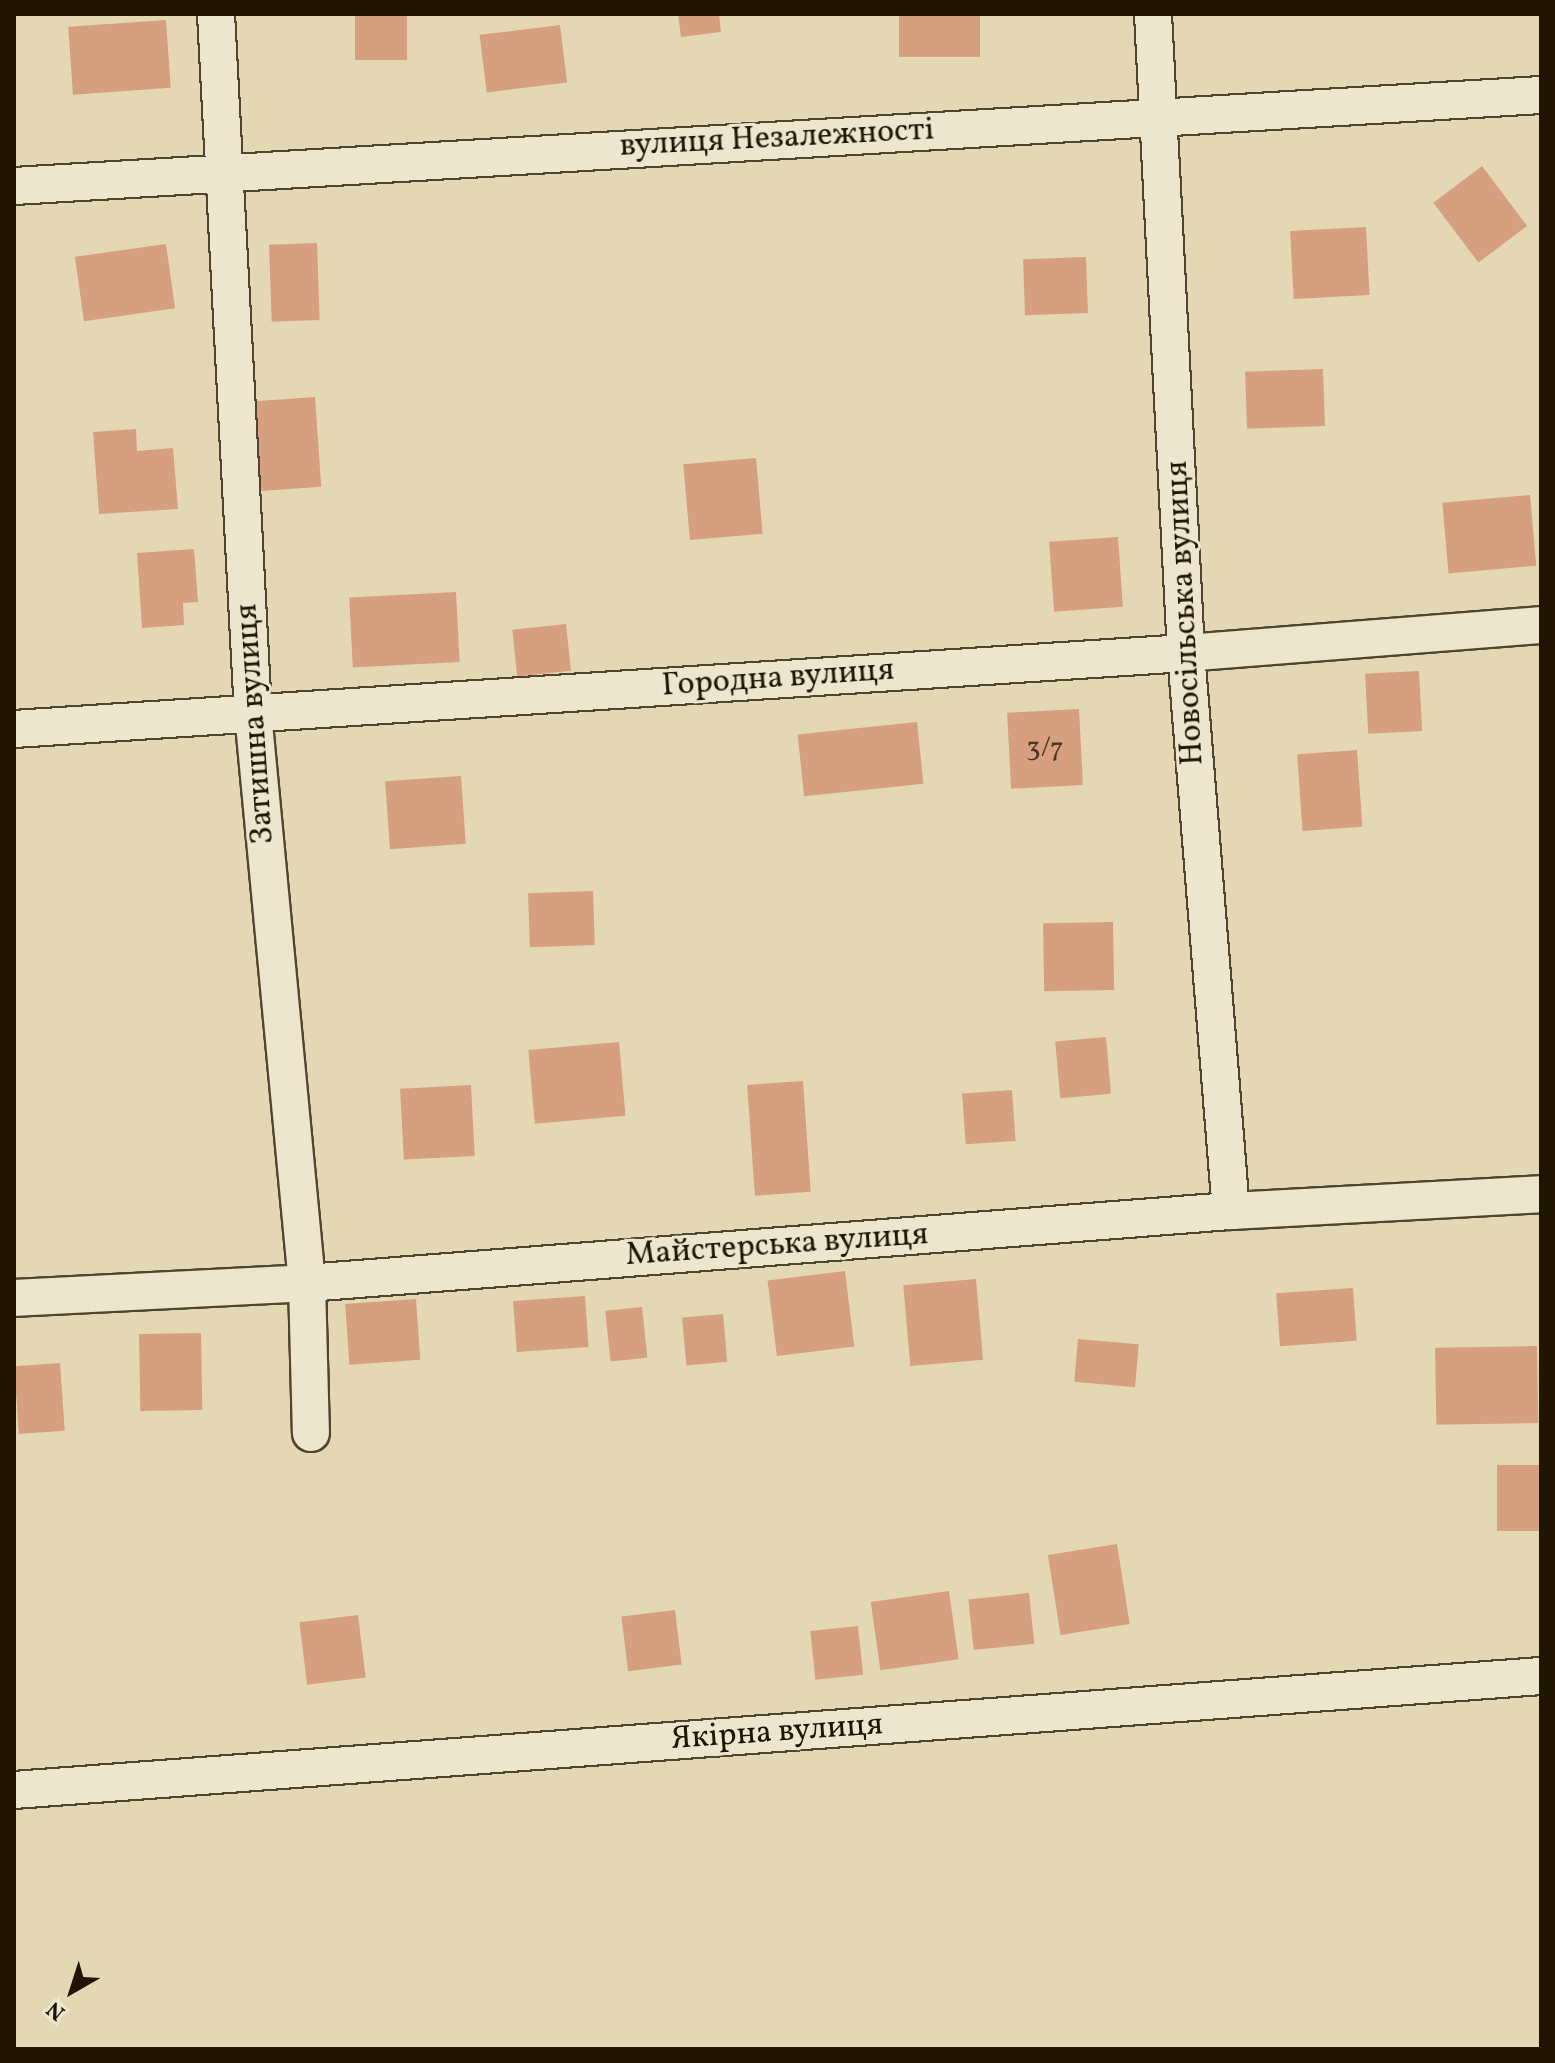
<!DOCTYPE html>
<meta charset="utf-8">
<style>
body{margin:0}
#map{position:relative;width:1555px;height:2063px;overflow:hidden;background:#e4d8b4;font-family:Vollkorn,serif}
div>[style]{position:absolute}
.building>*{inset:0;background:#d69f80;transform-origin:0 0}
.roads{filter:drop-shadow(2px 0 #51452f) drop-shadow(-2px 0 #51452f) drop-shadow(0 2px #51452f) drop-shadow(0 -2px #51452f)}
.minor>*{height:36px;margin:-18px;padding:0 18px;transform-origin:18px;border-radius:18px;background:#ede6ce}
span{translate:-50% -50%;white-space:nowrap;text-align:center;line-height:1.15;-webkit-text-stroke:6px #ede6ce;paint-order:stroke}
.number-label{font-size:28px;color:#4e3722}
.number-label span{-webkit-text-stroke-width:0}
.street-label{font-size:32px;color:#201403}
.frame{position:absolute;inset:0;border:16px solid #201403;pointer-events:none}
.north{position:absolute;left:32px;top:1951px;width:80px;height:80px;-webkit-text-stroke:6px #ede6ce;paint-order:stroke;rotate:219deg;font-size:22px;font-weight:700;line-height:32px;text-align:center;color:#201403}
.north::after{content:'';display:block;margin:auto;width:28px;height:36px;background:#201403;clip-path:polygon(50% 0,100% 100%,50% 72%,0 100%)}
</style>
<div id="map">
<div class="building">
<i style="left:355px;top:14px;width:52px;height:46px"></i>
<i style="clip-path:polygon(678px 14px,719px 14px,721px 32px,681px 37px)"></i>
<i style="left:899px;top:14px;width:81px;height:43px"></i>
<i style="left:166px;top:20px;width:68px;height:98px;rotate:86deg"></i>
<i style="left:560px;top:25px;width:58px;height:81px;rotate:83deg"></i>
<i style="left:1482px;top:166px;width:75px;height:61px;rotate:53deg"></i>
<i style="left:1366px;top:227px;width:68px;height:76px;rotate:87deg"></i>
<i style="left:317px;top:243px;width:77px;height:48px;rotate:88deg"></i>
<i style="left:166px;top:244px;width:65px;height:92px;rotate:82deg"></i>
<i style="left:1086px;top:257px;width:56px;height:63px;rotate:88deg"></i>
<i style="left:1323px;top:369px;width:57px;height:78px;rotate:88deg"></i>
<i style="left:315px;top:397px;width:90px;height:60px;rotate:86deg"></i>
<i style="clip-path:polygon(136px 429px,137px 451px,173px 448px,178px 509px,99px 514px,93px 432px)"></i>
<i style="left:756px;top:458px;width:76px;height:73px;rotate:85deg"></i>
<i style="left:1530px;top:495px;width:71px;height:88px;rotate:85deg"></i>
<i style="left:1118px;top:537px;width:70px;height:69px;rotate:86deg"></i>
<i style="clip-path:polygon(194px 549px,198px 602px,183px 603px,184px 625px,142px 628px,137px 553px)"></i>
<i style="left:456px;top:592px;width:70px;height:107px;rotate:87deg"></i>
<i style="left:566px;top:624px;width:47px;height:54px;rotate:84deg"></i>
<i style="left:1419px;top:671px;width:60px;height:54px;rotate:87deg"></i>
<i style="left:1079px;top:709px;width:76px;height:72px;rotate:87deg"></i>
<i style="left:917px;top:722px;width:62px;height:120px;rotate:84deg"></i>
<i style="left:1357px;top:750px;width:77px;height:60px;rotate:86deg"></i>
<i style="left:461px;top:776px;width:68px;height:76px;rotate:86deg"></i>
<i style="left:593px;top:891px;width:54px;height:65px;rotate:88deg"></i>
<i style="left:1113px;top:922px;width:68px;height:70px;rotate:89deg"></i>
<i style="left:1106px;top:1037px;width:57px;height:51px;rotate:85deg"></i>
<i style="left:619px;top:1042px;width:74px;height:91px;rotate:85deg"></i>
<i style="left:803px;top:1081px;width:111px;height:56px;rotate:86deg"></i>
<i style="left:471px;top:1085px;width:71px;height:71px;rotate:87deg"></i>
<i style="left:1012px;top:1090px;width:51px;height:50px;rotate:86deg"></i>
<i style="left:845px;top:1271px;width:76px;height:78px;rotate:83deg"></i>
<i style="left:976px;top:1279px;width:81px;height:73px;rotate:85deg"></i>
<i style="left:1353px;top:1288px;width:53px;height:77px;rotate:86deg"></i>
<i style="left:585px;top:1296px;width:51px;height:72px;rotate:86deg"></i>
<i style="left:416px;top:1299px;width:61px;height:71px;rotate:86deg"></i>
<i style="left:642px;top:1307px;width:51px;height:37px;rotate:84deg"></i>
<i style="left:723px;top:1314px;width:48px;height:41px;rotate:85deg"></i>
<i style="left:201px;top:1333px;width:77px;height:62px;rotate:89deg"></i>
<i style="left:1078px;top:1339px;width:61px;height:43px;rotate:5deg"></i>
<i style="left:1537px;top:1346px;width:77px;height:102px;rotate:89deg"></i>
<i style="left:60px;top:1363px;width:68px;height:46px;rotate:86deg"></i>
<i style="left:1541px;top:1465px;width:66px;height:44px;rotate:90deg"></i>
<i style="left:1117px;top:1544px;width:81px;height:70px;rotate:81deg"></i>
<i style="left:949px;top:1591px;width:69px;height:79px;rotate:82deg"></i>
<i style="left:1029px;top:1593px;width:51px;height:61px;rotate:84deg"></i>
<i style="left:675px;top:1610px;width:55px;height:54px;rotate:83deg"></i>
<i style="left:358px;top:1615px;width:63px;height:59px;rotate:83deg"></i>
<i style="left:858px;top:1626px;width:49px;height:48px;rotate:84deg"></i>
</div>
<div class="roads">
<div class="minor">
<i style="left:216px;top:14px;width:700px;rotate:86.97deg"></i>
<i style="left:253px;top:713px;width:573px;rotate:84.59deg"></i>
<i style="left:307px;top:1283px;width:150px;rotate:88.5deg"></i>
<i style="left:1153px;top:14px;width:640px;rotate:87.04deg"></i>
<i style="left:1186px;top:653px;width:560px;rotate:85.39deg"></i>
<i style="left:14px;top:186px;width:1530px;rotate:-3.41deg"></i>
<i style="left:14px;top:729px;width:1174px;rotate:-3.71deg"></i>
<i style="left:1186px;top:653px;width:356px;rotate:-4.5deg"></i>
<i style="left:14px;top:1298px;width:293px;rotate:-2.9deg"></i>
<i style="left:307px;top:1283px;width:927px;rotate:-4.46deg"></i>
<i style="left:1231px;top:1211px;width:310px;rotate:-3.1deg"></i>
<i style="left:14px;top:1790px;width:1531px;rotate:-4.27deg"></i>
</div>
</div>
<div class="number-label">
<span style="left:1045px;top:749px">3/7</span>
</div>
<div class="street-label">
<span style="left:777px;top:139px;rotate:-3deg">вулиця Незалежності</span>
<span style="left:1186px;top:613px;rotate:-93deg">Новосільська вулиця</span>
<span style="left:778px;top:679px;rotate:-4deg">Городна вулиця</span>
<span style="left:256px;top:724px;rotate:-94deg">Затишна вулиця</span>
<span style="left:777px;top:1246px;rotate:-4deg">Майстерська вулиця</span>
<span style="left:777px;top:1733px;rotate:-4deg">Якірна вулиця</span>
</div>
<div class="frame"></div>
<div class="north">N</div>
</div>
